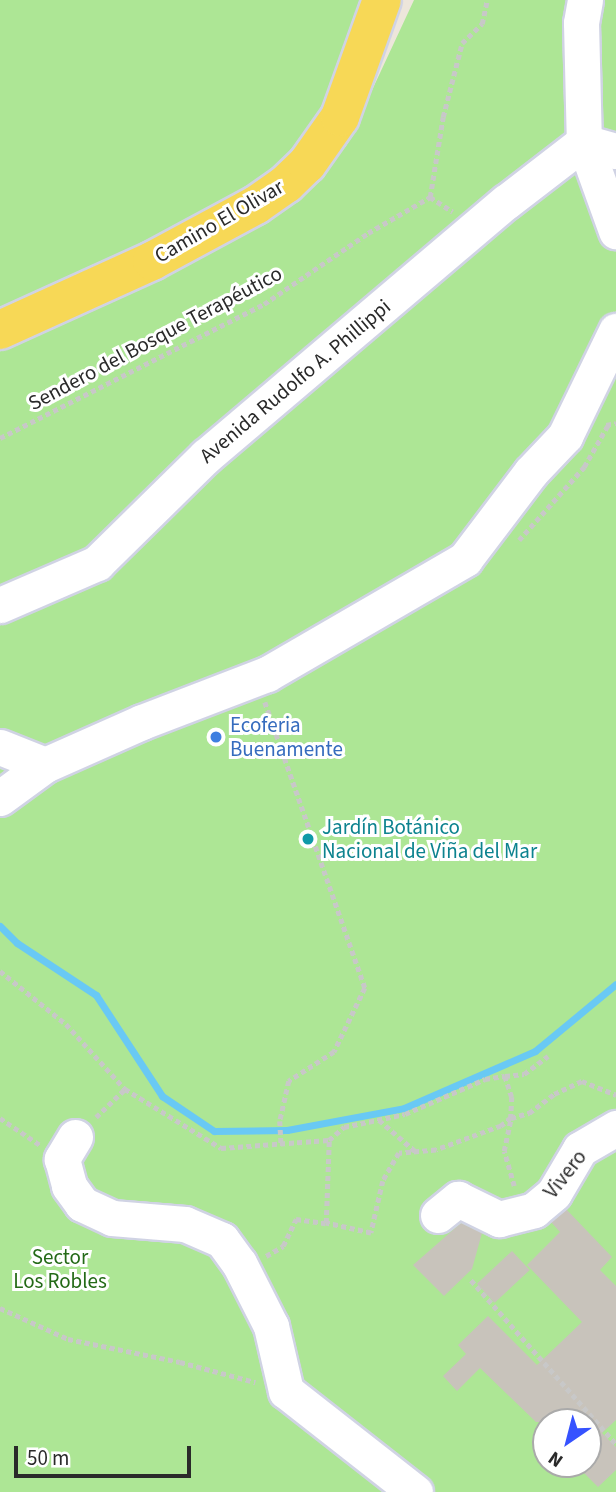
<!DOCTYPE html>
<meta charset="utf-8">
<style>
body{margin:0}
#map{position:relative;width:616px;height:1492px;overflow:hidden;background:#ede6db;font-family:"Source Sans 3",sans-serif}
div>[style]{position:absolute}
.green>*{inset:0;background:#ade695}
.stream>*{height:7px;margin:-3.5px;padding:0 3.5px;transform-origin:3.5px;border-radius:3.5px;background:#69c9f4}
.building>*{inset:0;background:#c8c3bb;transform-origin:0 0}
.path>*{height:4.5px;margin-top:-2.25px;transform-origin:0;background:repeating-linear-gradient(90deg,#c8c8c8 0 5px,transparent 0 8.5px)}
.roads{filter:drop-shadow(2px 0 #d0d3e4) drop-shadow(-2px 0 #d0d3e4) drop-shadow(0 2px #d0d3e4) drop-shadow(0 -2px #d0d3e4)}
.minor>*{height:35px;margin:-17.5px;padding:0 17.5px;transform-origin:17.5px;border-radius:17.5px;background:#fff}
.major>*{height:38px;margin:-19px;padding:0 19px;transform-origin:19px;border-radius:19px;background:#f7d856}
.dots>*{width:19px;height:19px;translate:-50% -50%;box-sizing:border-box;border:4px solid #fff;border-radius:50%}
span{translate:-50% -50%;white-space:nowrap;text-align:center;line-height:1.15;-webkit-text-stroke:6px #fff;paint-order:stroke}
.street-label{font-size:21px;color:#2a2a2a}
.shop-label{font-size:21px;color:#366cbe}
.left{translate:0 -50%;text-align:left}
.culture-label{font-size:21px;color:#0d838f}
.park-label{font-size:21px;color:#246a17}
.north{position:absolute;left:532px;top:1408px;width:70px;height:70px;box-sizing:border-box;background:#fff;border:2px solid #aaa;border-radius:50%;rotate:215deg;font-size:19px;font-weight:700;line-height:28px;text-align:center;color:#2a2a2a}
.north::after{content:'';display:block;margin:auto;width:24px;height:32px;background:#3652ff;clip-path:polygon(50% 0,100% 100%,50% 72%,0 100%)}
.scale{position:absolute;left:14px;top:1446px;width:177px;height:32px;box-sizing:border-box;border:4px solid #2a2a2a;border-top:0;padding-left:9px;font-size:21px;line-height:24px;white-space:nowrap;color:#2a2a2a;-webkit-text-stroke:5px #fff;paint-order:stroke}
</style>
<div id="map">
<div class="green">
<i style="clip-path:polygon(0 0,376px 0,329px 121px,287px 174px,0 324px)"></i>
<i style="clip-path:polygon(evenodd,414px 0,616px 0,616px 1492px,0 1492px,0 347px,264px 225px,306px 192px,346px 146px,414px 0,546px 1422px,588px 1422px,588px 1464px,546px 1464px,546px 1422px)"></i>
</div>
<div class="stream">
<i style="left:0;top:926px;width:24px;rotate:45deg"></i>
<i style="left:17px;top:943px;width:95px;rotate:33.4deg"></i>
<i style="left:96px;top:995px;width:121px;rotate:56.8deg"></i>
<i style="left:162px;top:1096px;width:63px;rotate:33.9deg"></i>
<i style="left:214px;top:1131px;width:73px;rotate:-0.8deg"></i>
<i style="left:287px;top:1130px;width:119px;rotate:-10.6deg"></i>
<i style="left:404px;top:1108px;width:143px;rotate:-23.5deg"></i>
<i style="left:535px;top:1051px;width:105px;rotate:-39.6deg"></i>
</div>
<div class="building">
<i style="clip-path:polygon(566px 1209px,612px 1257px,600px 1270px,616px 1286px,616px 1420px,602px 1433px,616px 1447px,616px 1470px,598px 1487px,575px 1464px,588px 1464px,588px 1422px,536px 1422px,480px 1368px,457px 1391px,443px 1376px,466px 1354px,458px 1345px,488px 1316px,537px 1365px,582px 1322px,527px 1265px,560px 1232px,551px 1222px)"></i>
<i style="clip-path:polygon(461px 1223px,482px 1233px,472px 1269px,444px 1296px,413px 1265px)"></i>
<i style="left:512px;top:1251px;width:26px;height:48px;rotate:47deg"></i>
</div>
<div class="path">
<i style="left:430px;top:197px;width:27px;rotate:33deg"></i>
<i style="left:606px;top:425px;width:10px;rotate:-11deg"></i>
<i style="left:0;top:438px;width:296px;rotate:-26.9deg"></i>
<i style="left:264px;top:304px;width:126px;rotate:-34.3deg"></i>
<i style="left:368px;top:233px;width:72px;rotate:-30.1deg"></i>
<i style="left:430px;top:197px;width:81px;rotate:-80.8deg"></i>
<i style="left:443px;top:117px;width:76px;rotate:-75.6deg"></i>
<i style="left:462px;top:43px;width:28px;rotate:-44deg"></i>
<i style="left:482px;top:24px;width:25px;rotate:-78deg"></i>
<i style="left:519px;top:540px;width:98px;rotate:-48.3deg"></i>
<i style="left:584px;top:467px;width:48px;rotate:-60.3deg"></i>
<i style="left:265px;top:702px;width:303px;rotate:70.7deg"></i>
<i style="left:365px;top:988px;width:71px;rotate:115.8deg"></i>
<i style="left:334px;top:1052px;width:54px;rotate:147.2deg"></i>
<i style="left:289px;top:1081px;width:41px;rotate:102.7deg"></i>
<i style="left:280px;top:1121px;width:22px;rotate:87deg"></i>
<i style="left:0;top:971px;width:85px;rotate:38.8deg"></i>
<i style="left:66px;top:1024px;width:88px;rotate:47.8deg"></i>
<i style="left:125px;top:1089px;width:113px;rotate:31.6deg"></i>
<i style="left:221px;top:1148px;width:108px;rotate:-4.2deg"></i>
<i style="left:329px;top:1140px;width:20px;rotate:-41deg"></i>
<i style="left:344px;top:1127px;width:62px;rotate:-12deg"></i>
<i style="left:405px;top:1114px;width:87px;rotate:-23.6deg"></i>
<i style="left:485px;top:1079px;width:20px;rotate:-9deg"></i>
<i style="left:505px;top:1076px;width:22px;rotate:72deg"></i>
<i style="left:512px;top:1097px;width:21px;rotate:93deg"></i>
<i style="left:511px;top:1118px;width:13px;rotate:141deg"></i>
<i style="left:501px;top:1126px;width:69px;rotate:159.7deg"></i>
<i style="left:436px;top:1150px;width:37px;rotate:175deg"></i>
<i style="left:399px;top:1153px;width:32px;rotate:120deg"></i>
<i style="left:383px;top:1181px;width:53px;rotate:103deg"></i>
<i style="left:371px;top:1233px;width:46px;rotate:-167.5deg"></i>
<i style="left:326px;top:1223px;width:83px;rotate:-87.9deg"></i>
<i style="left:505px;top:1076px;width:19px;rotate:-6deg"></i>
<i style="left:524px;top:1074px;width:30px;rotate:-37deg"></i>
<i style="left:96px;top:1117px;width:40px;rotate:-44deg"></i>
<i style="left:0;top:1118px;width:48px;rotate:34deg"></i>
<i style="left:379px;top:1120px;width:48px;rotate:40.7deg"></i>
<i style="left:514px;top:1186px;width:36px;rotate:-106deg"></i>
<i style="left:504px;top:1151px;width:34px;rotate:-78deg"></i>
<i style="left:511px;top:1118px;width:19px;rotate:-16deg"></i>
<i style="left:529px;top:1113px;width:31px;rotate:-37deg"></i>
<i style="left:554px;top:1094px;width:31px;rotate:-25deg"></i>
<i style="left:582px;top:1081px;width:37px;rotate:22deg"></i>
<i style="left:266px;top:1256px;width:20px;rotate:-30deg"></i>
<i style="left:283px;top:1246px;width:30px;rotate:-64deg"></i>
<i style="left:296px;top:1219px;width:30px;rotate:8deg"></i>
<i style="left:471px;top:1280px;width:219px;rotate:48.5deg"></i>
<i style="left:0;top:1308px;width:75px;rotate:24.5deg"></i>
<i style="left:68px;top:1339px;width:114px;rotate:11.6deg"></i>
<i style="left:180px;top:1362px;width:78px;rotate:14.9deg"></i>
</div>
<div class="roads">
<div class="minor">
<i style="left:585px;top:0;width:23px;rotate:100deg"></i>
<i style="left:581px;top:23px;width:119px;rotate:88.6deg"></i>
<i style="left:584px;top:142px;width:95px;rotate:70.2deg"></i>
<i style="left:0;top:605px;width:106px;rotate:-23.4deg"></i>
<i style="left:97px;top:563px;width:153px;rotate:-44.5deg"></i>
<i style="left:206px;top:456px;width:393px;rotate:-40.3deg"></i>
<i style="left:506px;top:202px;width:98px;rotate:-37.6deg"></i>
<i style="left:584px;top:142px;width:33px;rotate:16deg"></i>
<i style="left:0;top:747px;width:48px;rotate:21.8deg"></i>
<i style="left:45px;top:765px;width:106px;rotate:-23.9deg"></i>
<i style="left:142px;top:722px;width:134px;rotate:-21deg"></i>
<i style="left:267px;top:674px;width:229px;rotate:-30.1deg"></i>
<i style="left:465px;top:559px;width:109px;rotate:-52.8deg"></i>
<i style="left:531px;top:472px;width:50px;rotate:-46.6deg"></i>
<i style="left:565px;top:436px;width:117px;rotate:-64.1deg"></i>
<i style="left:0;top:798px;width:56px;rotate:-36.3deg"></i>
<i style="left:75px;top:1137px;width:26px;rotate:121deg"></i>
<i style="left:62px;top:1159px;width:28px;rotate:75deg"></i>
<i style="left:69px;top:1186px;width:22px;rotate:54deg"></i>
<i style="left:82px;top:1204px;width:33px;rotate:25deg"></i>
<i style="left:112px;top:1218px;width:73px;rotate:4.7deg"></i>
<i style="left:185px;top:1224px;width:40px;rotate:23.4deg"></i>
<i style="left:222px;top:1240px;width:29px;rotate:54deg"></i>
<i style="left:239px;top:1263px;width:71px;rotate:63.1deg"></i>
<i style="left:271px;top:1326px;width:67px;rotate:77deg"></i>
<i style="left:286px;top:1391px;width:164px;rotate:38.1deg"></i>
<i style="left:438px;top:1215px;width:26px;rotate:-39deg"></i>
<i style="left:458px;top:1199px;width:46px;rotate:26deg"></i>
<i style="left:499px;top:1219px;width:36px;rotate:-14deg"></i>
<i style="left:534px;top:1210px;width:26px;rotate:-40deg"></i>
<i style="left:554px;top:1193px;width:51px;rotate:-59.4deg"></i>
<i style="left:580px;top:1149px;width:42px;rotate:-30.3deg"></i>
</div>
<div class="major">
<i style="left:0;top:330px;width:167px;rotate:-24.4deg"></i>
<i style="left:152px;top:261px;width:118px;rotate:-28.3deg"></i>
<i style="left:256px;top:205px;width:37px;rotate:-35deg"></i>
<i style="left:286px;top:184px;width:29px;rotate:-44deg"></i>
<i style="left:307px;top:164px;width:57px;rotate:-54.9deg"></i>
<i style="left:340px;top:117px;width:124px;rotate:-70.3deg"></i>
</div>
</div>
<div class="dots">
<i style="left:216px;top:737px;background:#3f7fe0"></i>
<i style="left:308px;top:839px;background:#0f9aa8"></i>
</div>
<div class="street-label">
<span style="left:219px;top:221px;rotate:-30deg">Camino El Olivar</span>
<span style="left:155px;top:338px;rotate:-28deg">Sendero del Bosque Terapéutico</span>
<span style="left:295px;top:381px;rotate:-40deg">Avenida Rudolfo A. Phillippi</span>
<span style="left:565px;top:1174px;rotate:-52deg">Vivero</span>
</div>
<div class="shop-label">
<span class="left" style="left:230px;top:737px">Ecoferia<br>Buenamente</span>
</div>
<div class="culture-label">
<span class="left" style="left:322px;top:839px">Jardín Botánico<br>Nacional de Viña del Mar</span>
</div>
<div class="park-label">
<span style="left:60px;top:1269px">Sector<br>Los Robles</span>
</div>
<div class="north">N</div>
<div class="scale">50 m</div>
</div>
